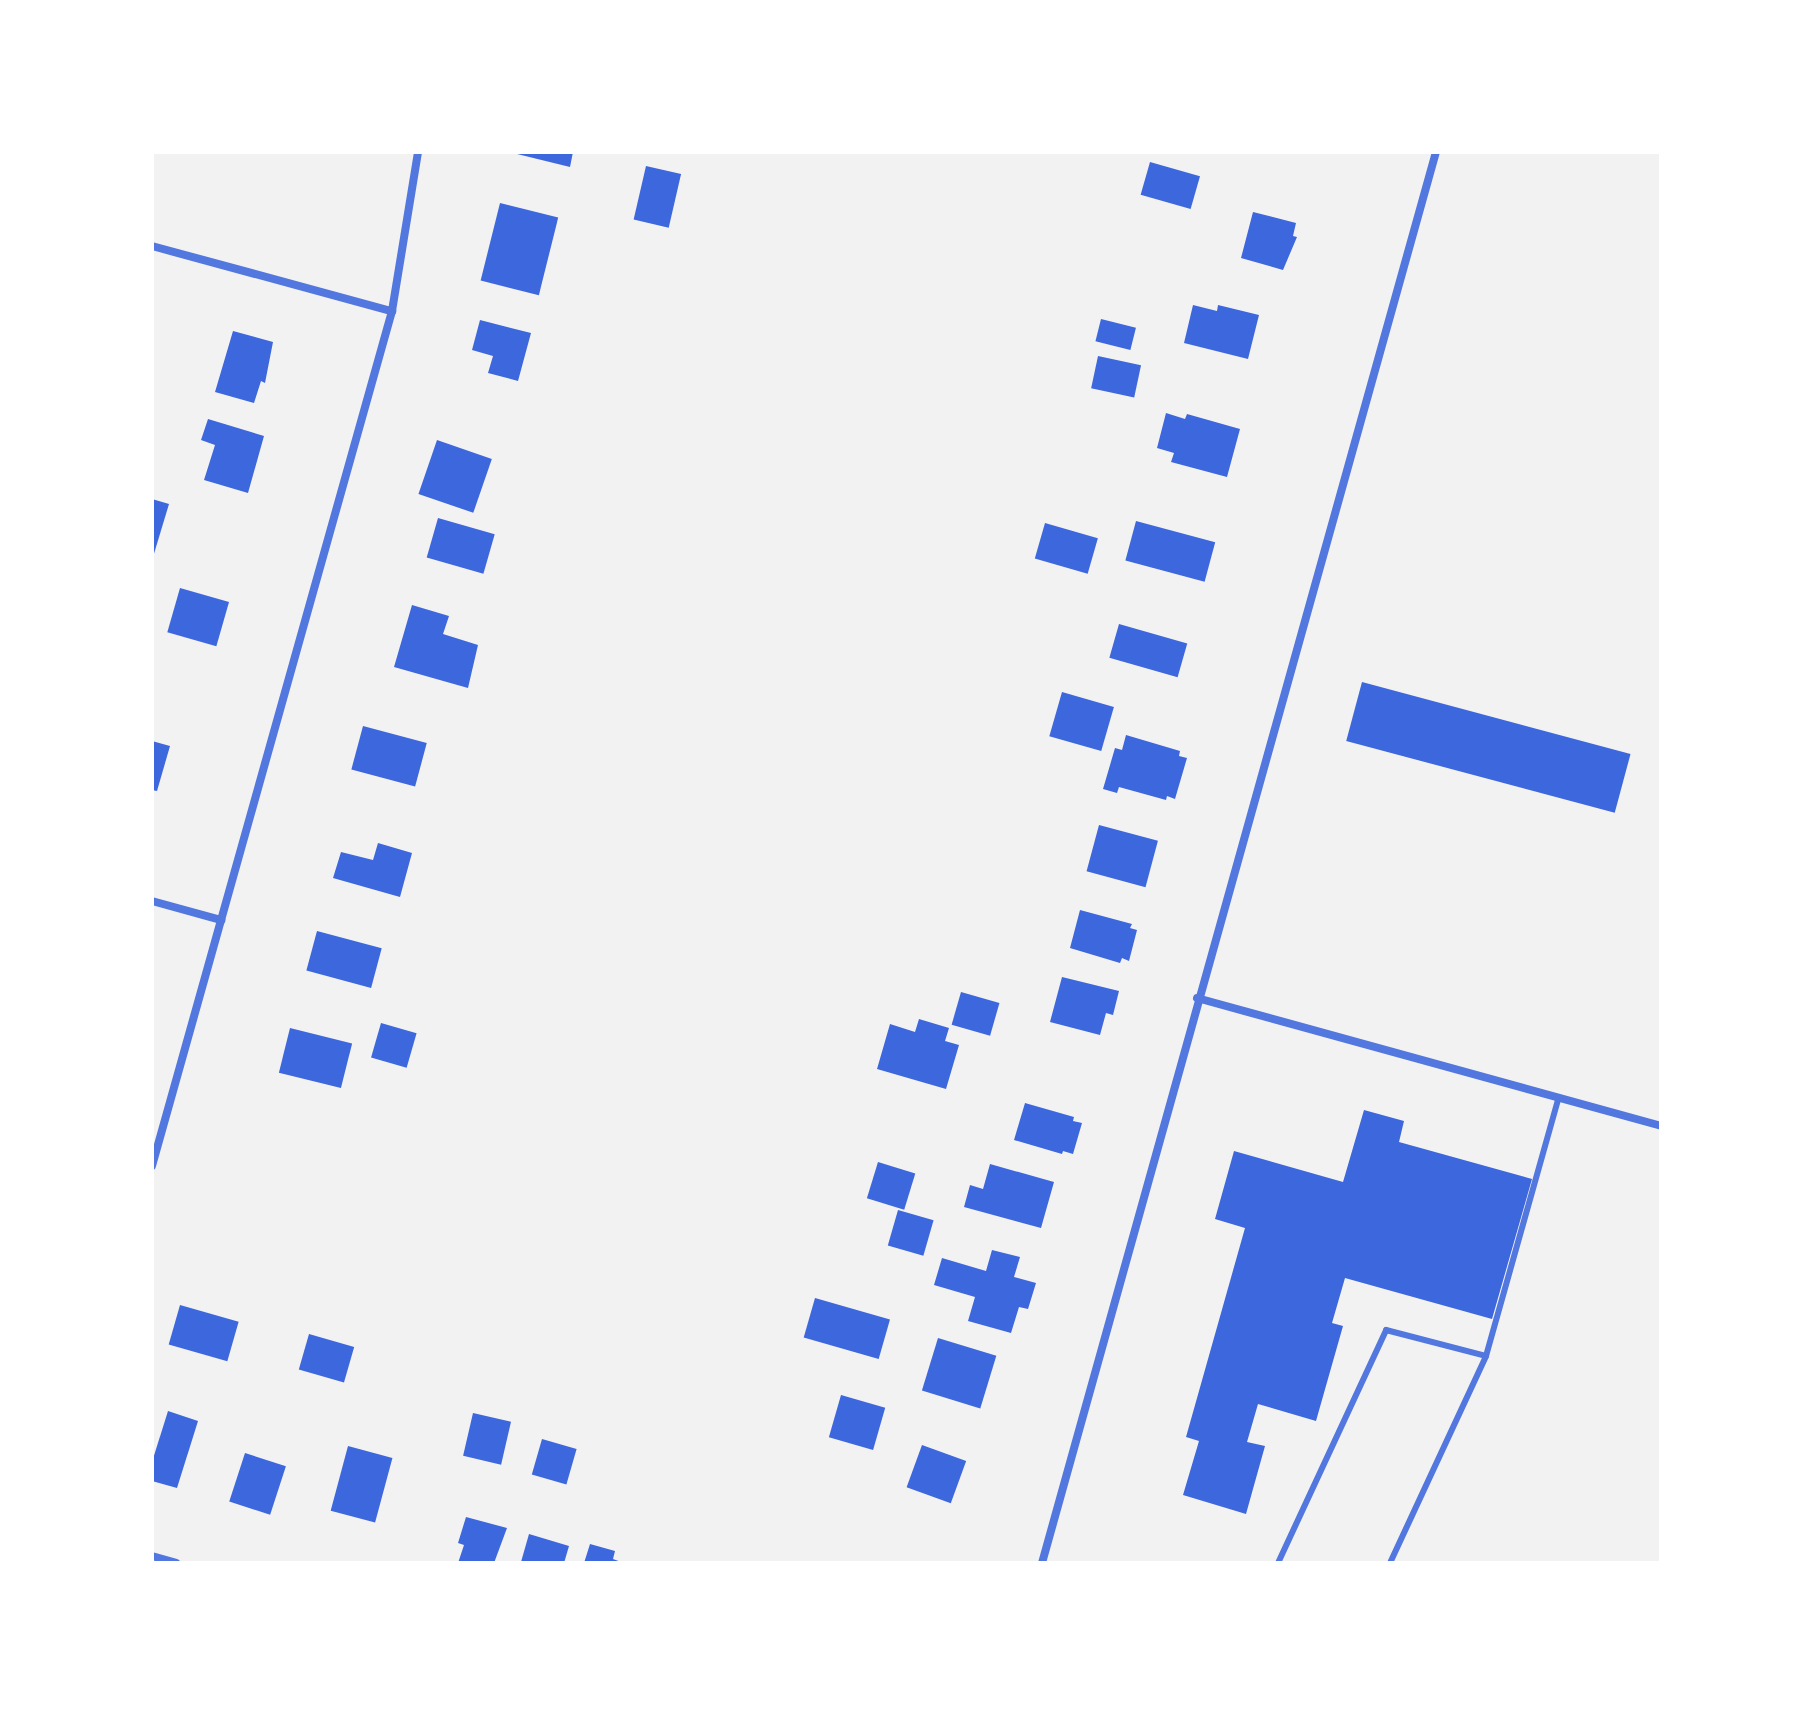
<!DOCTYPE html>
<style>
body{margin:0}
#map{position:relative;width:1813px;height:1715px;overflow:hidden;background:#f2f2f2;font-family:"DejaVu Sans",sans-serif}
div>[style]{position:absolute}
.building>*{inset:0;background:#3d67dc;transform-origin:0 0}
.service>*{height:6px;margin:-3px;padding:0 3px;transform-origin:3px;border-radius:3px;background:#5277de}
.minor>*{height:8px;margin:-4px;padding:0 4px;transform-origin:4px;border-radius:4px;background:#5277de}
span{translate:-50% -50%;white-space:nowrap;text-align:center;line-height:1.15;-webkit-text-stroke:8px #fff;paint-order:stroke}
.frame{position:absolute;inset:0;border:154px solid #fff;pointer-events:none}
</style>
<div id="map">
<div class="building">
<i style="clip-path:polygon(509px 152px,573px 152px,570px 167px)"></i>
<i style="left:1150px;top:162px;width:52px;height:34px;rotate:16deg"></i>
<i style="left:646px;top:166px;width:36px;height:55px;rotate:13deg"></i>
<i style="left:500px;top:203px;width:60px;height:80px;rotate:14deg"></i>
<i style="clip-path:polygon(1253px 212px,1296px 223px,1293px 236px,1297px 237px,1283px 270px,1241px 258px)"></i>
<i style="clip-path:polygon(1193px 305px,1217px 311px,1218px 305px,1259px 315px,1248px 359px,1184px 343px)"></i>
<i style="left:1101px;top:319px;width:36px;height:23px;rotate:14deg"></i>
<i style="clip-path:polygon(480px 320px,531px 333px,518px 381px,488px 373px,493px 356px,472px 350px)"></i>
<i style="clip-path:polygon(233px 331px,273px 342px,265px 383px,261px 381px,254px 403px,215px 392px)"></i>
<i style="left:1098px;top:356px;width:44px;height:33px;rotate:12deg"></i>
<i style="clip-path:polygon(1166px 413px,1185px 419px,1187px 414px,1240px 429px,1227px 477px,1171px 462px,1174px 453px,1157px 448px)"></i>
<i style="clip-path:polygon(208px 419px,264px 436px,248px 493px,204px 480px,215px 445px,201px 440px)"></i>
<i style="left:437px;top:440px;width:58px;height:57px;rotate:19deg"></i>
<i style="clip-path:polygon(152px 499px,169px 504px,153px 557px,152px 557px)"></i>
<i style="left:438px;top:518px;width:59px;height:41px;rotate:16deg"></i>
<i style="left:1136px;top:521px;width:82px;height:41px;rotate:15deg"></i>
<i style="left:1045px;top:523px;width:55px;height:37px;rotate:16deg"></i>
<i style="left:180px;top:588px;width:51px;height:46px;rotate:16deg"></i>
<i style="clip-path:polygon(412px 605px,449px 616px,443px 634px,478px 645px,468px 688px,394px 667px)"></i>
<i style="left:1119px;top:624px;width:71px;height:35px;rotate:16deg"></i>
<i style="left:1362px;top:682px;width:278px;height:61px;rotate:15deg"></i>
<i style="left:1062px;top:692px;width:54px;height:46px;rotate:16deg"></i>
<i style="left:363px;top:726px;width:66px;height:45px;rotate:15deg"></i>
<i style="clip-path:polygon(1126px 735px,1180px 751px,1179px 756px,1187px 758px,1175px 799px,1167px 796px,1166px 800px,1119px 787px,1117px 793px,1103px 789px,1115px 748px,1122px 750px)"></i>
<i style="clip-path:polygon(152px 741px,170px 746px,157px 791px,152px 790px)"></i>
<i style="left:1099px;top:825px;width:61px;height:48px;rotate:15deg"></i>
<i style="clip-path:polygon(378px 843px,412px 853px,400px 897px,333px 878px,341px 852px,373px 860px)"></i>
<i style="clip-path:polygon(1080px 910px,1132px 924px,1130px 928px,1137px 930px,1129px 961px,1122px 958px,1120px 963px,1070px 948px)"></i>
<i style="left:317px;top:931px;width:67px;height:41px;rotate:15deg"></i>
<i style="clip-path:polygon(1062px 977px,1119px 991px,1113px 1015px,1106px 1013px,1100px 1035px,1050px 1022px)"></i>
<i style="left:961px;top:992px;width:40px;height:34px;rotate:16deg"></i>
<i style="clip-path:polygon(919px 1019px,949px 1028px,945px 1041px,959px 1045px,946px 1089px,877px 1069px,890px 1024px,915px 1032px)"></i>
<i style="left:381px;top:1023px;width:37px;height:36px;rotate:16deg"></i>
<i style="left:290px;top:1028px;width:64px;height:46px;rotate:14deg"></i>
<i style="clip-path:polygon(1025px 1103px,1074px 1117px,1073px 1121px,1082px 1123px,1073px 1154px,1063px 1151px,1062px 1154px,1014px 1140px)"></i>
<i style="clip-path:polygon(1364px 1110px,1404px 1121px,1399px 1142px,1532px 1179px,1492px 1319px,1345px 1278px,1332px 1323px,1343px 1326px,1316px 1421px,1258px 1404px,1247px 1442px,1265px 1446px,1246px 1514px,1183px 1495px,1199px 1441px,1186px 1437px,1245px 1228px,1215px 1219px,1234px 1151px,1343px 1182px)"></i>
<i style="left:878px;top:1162px;width:39px;height:38px;rotate:17deg"></i>
<i style="clip-path:polygon(990px 1164px,1054px 1182px,1041px 1228px,964px 1207px,970px 1185px,983px 1189px)"></i>
<i style="left:898px;top:1210px;width:37px;height:37px;rotate:16deg"></i>
<i style="clip-path:polygon(992px 1250px,1020px 1257px,1014px 1277px,1036px 1283px,1028px 1309px,1019px 1307px,1011px 1333px,968px 1321px,975px 1297px,934px 1285px,942px 1258px,986px 1271px)"></i>
<i style="left:815px;top:1298px;width:78px;height:41px;rotate:16deg"></i>
<i style="left:180px;top:1305px;width:61px;height:41px;rotate:16deg"></i>
<i style="left:309px;top:1334px;width:47px;height:37px;rotate:16deg"></i>
<i style="left:938px;top:1338px;width:61px;height:55px;rotate:17deg"></i>
<i style="left:841px;top:1395px;width:46px;height:44px;rotate:16deg"></i>
<i style="clip-path:polygon(168px 1411px,198px 1421px,177px 1488px,152px 1481px,152px 1462px)"></i>
<i style="left:473px;top:1413px;width:39px;height:44px;rotate:13deg"></i>
<i style="left:542px;top:1439px;width:36px;height:37px;rotate:16deg"></i>
<i style="left:922px;top:1445px;width:47px;height:45px;rotate:20deg"></i>
<i style="left:348px;top:1446px;width:46px;height:67px;rotate:15deg"></i>
<i style="left:245px;top:1453px;width:43px;height:51px;rotate:18deg"></i>
<i style="clip-path:polygon(466px 1517px,507px 1528px,494px 1563px,458px 1563px,464px 1545px,458px 1543px)"></i>
<i style="clip-path:polygon(529px 1534px,569px 1546px,564px 1563px,521px 1562px)"></i>
<i style="clip-path:polygon(590px 1544px,615px 1551px,613px 1559px,624px 1563px,584px 1563px)"></i>
</div>
<div class="service">
<i style="left:1278px;top:1563px;width:257px;rotate:-65.1deg"></i>
<i style="left:1386px;top:1330px;width:103px;rotate:14.6deg"></i>
<i style="left:1486px;top:1356px;width:269px;rotate:-74.3deg"></i>
<i style="left:1390px;top:1563px;width:228px;rotate:-65.1deg"></i>
</div>
<div class="minor">
<i style="left:152px;top:246px;width:249px;rotate:15.2deg"></i>
<i style="left:152px;top:901px;width:72px;rotate:15.4deg"></i>
<i style="left:1197px;top:998px;width:481px;rotate:15.4deg"></i>
<i style="left:152px;top:1166px;width:888px;rotate:-74.32deg"></i>
<i style="left:392px;top:311px;width:161px;rotate:-80.7deg"></i>
<i style="left:152px;top:1556px;width:25px;rotate:16deg"></i>
<i style="left:1042px;top:1563px;width:1465px;rotate:-74.4deg"></i>
</div>
<div class="frame"></div>
</div>
